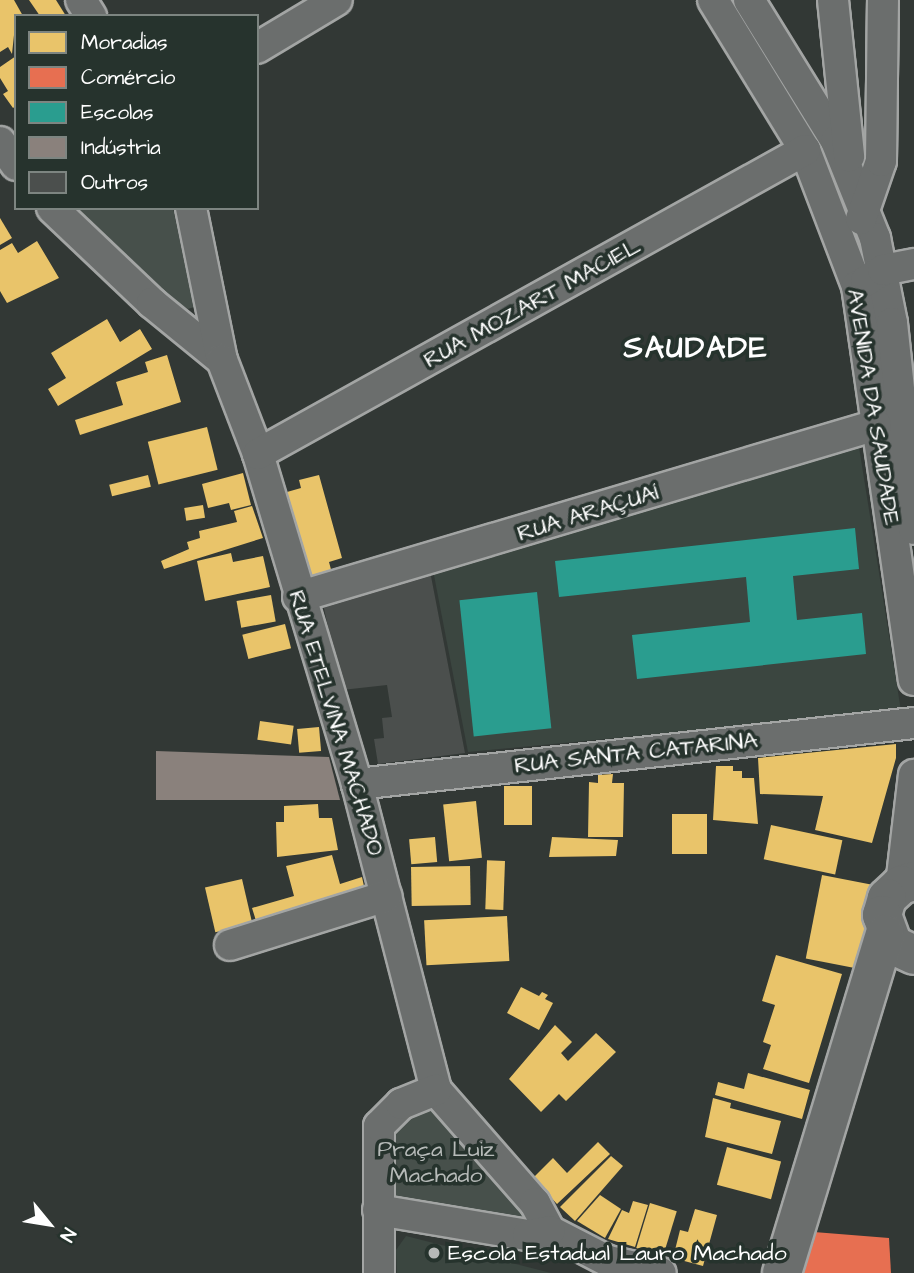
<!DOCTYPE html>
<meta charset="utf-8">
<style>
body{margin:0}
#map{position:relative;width:914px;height:1273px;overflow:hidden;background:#323835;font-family:"Architects Daughter",sans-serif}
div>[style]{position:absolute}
.built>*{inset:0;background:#3b4640}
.green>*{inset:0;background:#47504b}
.homes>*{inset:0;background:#e9c46a;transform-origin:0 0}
.shops>*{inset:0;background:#e76f51}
.schools>*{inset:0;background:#2a9d8f;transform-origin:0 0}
.industry>*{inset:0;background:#8a817c}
.building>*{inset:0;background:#4b4f4d}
.roads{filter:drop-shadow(2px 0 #a3a5a4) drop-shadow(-2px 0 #a3a5a4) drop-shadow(0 2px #a3a5a4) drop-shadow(0 -2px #a3a5a4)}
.street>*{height:30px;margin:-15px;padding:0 15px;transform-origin:15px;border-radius:15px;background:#6b6e6d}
.secondary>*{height:38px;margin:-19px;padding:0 19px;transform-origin:19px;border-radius:19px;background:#6b6e6d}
.dots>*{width:19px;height:19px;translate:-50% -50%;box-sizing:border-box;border:4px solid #26332d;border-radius:50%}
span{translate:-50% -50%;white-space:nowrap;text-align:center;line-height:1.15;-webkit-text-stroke:7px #26332d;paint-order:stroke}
.street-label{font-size:23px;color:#fff}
.park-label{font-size:23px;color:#b7bbb9}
.poi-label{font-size:23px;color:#fff}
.left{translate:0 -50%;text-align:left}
.district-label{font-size:30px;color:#fff;font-weight:700;letter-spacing:2px}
.legend{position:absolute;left:14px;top:14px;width:245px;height:196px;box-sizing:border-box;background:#26332d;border:2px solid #7d8581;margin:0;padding:9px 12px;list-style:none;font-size:21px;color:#fff}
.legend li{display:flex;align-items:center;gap:14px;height:35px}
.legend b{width:35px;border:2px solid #7d8581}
.north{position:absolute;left:14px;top:1189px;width:70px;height:70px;-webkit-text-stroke:5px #26332d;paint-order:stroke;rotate:120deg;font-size:19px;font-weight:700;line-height:28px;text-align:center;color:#fff}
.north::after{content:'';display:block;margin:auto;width:24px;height:32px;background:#fff;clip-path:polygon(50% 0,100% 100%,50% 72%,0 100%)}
</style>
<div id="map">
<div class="built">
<i style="clip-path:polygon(859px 447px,901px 711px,468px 752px,433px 570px)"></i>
<i style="clip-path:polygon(406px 1236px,485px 1256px,551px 1273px,397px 1273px,396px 1250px)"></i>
</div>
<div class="green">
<i style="clip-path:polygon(73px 208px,173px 208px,194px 307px,188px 309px,175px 301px)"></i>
<i style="clip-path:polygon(435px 1103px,538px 1222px,393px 1198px,393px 1132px,397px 1122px)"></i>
</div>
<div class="homes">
<i style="clip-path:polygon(0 0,14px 0,23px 16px,16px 16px,12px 54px,8px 47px,0 52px)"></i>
<i style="clip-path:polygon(29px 0,56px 0,66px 16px,40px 16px)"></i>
<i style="clip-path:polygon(16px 56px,16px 106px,13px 108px,3px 94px,8px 91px,0 78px,0 67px)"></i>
<i style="clip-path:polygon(0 218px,12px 238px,0 245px)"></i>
<i style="clip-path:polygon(37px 241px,59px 278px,7px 303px,0 291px,0 250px,12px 243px,18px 253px)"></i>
<i style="clip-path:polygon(107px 319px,120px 342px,140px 329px,152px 349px,58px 406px,48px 389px,66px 378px,51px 353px)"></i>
<i style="clip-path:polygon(167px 355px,181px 402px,80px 435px,75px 420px,123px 405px,116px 382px,148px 372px,145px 362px)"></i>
<i style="left:207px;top:427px;width:44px;height:61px;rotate:76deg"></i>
<i style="clip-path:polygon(243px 473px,251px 505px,231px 510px,229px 503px,208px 508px,202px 484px)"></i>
<i style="left:148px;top:475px;width:12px;height:40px;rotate:76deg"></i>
<i style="clip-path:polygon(319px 475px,342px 558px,329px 562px,333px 577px,312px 583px,287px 492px,301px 488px,299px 480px)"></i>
<i style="left:203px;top:505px;width:13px;height:19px;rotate:81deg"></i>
<i style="clip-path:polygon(252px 506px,263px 538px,164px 569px,161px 561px,189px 549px,187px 542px,200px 538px,199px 531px,237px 522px,234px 511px)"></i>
<i style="clip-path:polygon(231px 553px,233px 562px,263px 556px,270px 587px,205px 601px,197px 561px)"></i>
<i style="left:271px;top:595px;width:27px;height:35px;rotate:80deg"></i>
<i style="left:285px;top:624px;width:25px;height:44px;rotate:76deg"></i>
<i style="left:260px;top:721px;width:34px;height:19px;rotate:8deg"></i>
<i style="left:319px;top:727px;width:24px;height:22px;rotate:85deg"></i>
<i style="clip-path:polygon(896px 744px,896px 758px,872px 843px,815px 830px,823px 796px,760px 794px,758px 758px)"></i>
<i style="clip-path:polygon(716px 766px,733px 766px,733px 771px,742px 771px,742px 778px,754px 778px,758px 824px,713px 820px)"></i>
<i style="clip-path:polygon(613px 774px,612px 783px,624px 783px,623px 837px,588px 837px,589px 782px,598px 783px,598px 775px)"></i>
<i style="left:532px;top:786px;width:39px;height:28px;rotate:90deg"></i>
<i style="left:476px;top:801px;width:57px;height:33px;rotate:84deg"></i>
<i style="clip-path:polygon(318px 804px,319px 818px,332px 818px,338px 850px,277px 857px,276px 822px,284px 822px,284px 806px)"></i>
<i style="left:672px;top:814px;width:35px;height:40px"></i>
<i style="left:771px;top:825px;width:73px;height:35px;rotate:12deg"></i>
<i style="left:435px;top:837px;width:25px;height:26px;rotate:85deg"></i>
<i style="clip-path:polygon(552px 837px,618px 840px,616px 856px,549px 857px)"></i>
<i style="clip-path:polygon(332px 855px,340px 884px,362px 877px,365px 891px,257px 924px,252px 908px,294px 896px,286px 866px)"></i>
<i style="left:505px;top:861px;width:49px;height:18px;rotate:92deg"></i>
<i style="left:470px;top:866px;width:39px;height:59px;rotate:89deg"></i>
<i style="left:822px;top:875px;width:59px;height:85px;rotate:11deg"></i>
<i style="left:242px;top:879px;width:46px;height:38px;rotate:77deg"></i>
<i style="left:507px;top:916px;width:45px;height:83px;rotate:87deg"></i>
<i style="clip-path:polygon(776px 955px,842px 974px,809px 1083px,763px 1069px,771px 1045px,763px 1042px,775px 1005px,762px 1001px)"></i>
<i style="clip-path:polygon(521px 987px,539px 996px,542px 992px,548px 995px,545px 999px,553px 1003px,539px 1030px,507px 1013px)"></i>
<i style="clip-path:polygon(555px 1025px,572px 1042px,561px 1053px,568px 1061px,596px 1033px,616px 1052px,566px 1101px,559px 1094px,541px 1112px,509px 1079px)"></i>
<i style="clip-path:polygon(748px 1073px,810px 1090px,802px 1119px,715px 1095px,718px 1082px,744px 1089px)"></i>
<i style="clip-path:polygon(713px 1098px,731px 1103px,730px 1108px,781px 1121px,772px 1154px,705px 1137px)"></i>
<i style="clip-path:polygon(598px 1142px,610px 1154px,557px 1204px,533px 1178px,553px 1158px,567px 1173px)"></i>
<i style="left:727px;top:1147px;width:56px;height:39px;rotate:15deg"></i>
<i style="clip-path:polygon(611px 1156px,623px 1166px,575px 1221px,560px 1207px)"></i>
<i style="clip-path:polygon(600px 1195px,621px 1209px,605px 1238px,577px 1221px)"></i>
<i style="clip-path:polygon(633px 1201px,648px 1205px,635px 1247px,608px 1239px,622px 1210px,629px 1213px)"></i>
<i style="left:650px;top:1203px;width:28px;height:47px;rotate:17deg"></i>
<i style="clip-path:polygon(695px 1209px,717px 1215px,703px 1266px,673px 1258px,680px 1230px,688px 1232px)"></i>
</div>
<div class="shops">
<i style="clip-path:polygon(814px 1232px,889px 1238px,891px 1273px,802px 1273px)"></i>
</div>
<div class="schools">
<i style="clip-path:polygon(855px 528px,859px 569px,793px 576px,797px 620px,862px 613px,866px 654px,637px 679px,632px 635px,750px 622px,746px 577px,559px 597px,555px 561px)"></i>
<i style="left:537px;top:592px;width:137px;height:78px;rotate:84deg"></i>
</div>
<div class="industry">
<i style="clip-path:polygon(156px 751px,329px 757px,340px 800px,156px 800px)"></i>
</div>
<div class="building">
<i style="clip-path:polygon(430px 571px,465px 753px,378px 764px,374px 739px,384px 738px,382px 718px,392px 717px,387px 685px,342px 690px,323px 604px)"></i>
</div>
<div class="roads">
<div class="street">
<i style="left:81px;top:0;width:19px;rotate:58deg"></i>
<i style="left:713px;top:0;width:176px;rotate:58.5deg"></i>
<i style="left:805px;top:150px;width:146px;rotate:69.1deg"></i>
<i style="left:857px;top:286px;width:398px;rotate:81.8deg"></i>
<i style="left:749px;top:0;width:166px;rotate:58.3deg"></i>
<i style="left:836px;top:141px;width:105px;rotate:68.1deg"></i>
<i style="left:875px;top:238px;width:87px;rotate:78.7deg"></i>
<i style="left:892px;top:323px;width:207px;rotate:83.9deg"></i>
<i style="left:833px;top:0;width:157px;rotate:84.1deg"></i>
<i style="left:257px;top:48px;width:93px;rotate:-31deg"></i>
<i style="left:0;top:142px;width:28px;rotate:55deg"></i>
<i style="left:52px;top:208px;width:138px;rotate:43.5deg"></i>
<i style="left:152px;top:303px;width:90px;rotate:39.2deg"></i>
<i style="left:191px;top:208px;width:155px;rotate:78.5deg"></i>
<i style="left:222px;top:360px;width:101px;rotate:69deg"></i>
<i style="left:258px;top:454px;width:345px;rotate:73.3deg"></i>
<i style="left:357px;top:784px;width:316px;rotate:75.5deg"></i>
<i style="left:436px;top:1090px;width:150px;rotate:48.8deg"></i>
<i style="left:535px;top:1203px;width:32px;rotate:62deg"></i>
<i style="left:550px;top:1231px;width:65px;rotate:27.3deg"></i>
<i style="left:608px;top:1261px;width:54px;rotate:12.8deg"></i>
<i style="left:861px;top:219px;width:61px;rotate:-71deg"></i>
<i style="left:881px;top:161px;width:161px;rotate:-89.3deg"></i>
<i style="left:866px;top:281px;width:20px;rotate:-33deg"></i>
<i style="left:883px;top:270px;width:32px;rotate:-11deg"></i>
<i style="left:258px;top:454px;width:626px;rotate:-29.06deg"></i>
<i style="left:298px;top:597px;width:603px;rotate:-16.57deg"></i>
<i style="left:357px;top:784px;width:560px;rotate:-6.25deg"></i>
<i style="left:901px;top:885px;width:111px;rotate:-83.3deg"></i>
<i style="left:230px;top:945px;width:164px;rotate:-17.4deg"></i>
<i style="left:378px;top:1210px;width:152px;rotate:9.5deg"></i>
<i style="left:528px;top:1235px;width:22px;rotate:-10deg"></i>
<i style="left:379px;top:1273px;width:147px;rotate:-90deg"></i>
<i style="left:379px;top:1126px;width:31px;rotate:-45deg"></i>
<i style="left:401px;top:1104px;width:38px;rotate:-22deg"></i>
</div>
<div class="secondary">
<i style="left:914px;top:881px;width:14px;rotate:163deg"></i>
<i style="left:901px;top:885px;width:19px;rotate:137deg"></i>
<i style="left:887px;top:898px;width:18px;rotate:106deg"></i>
<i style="left:882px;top:915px;width:32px;rotate:70deg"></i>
<i style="left:893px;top:945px;width:23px;rotate:25deg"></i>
<i style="left:782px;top:1273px;width:354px;rotate:-73.1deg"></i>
</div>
</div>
<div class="dots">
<i style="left:434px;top:1253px;background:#b7b9b8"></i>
</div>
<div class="street-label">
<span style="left:532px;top:303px;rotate:-29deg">RUA MOZART MACIEL</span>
<span style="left:873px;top:407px;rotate:81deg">AVENIDA DA SAUDADE</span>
<span style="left:588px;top:513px;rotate:-17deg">RUA ARAÇUAÍ</span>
<span style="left:336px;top:723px;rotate:73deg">RUA ETELVINA MACHADO</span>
<span style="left:636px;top:753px;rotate:-6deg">RUA SANTA CATARINA</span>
</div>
<div class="park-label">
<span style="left:436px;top:1162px">Praça Luiz<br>Machado</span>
</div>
<div class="poi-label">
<span class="left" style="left:448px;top:1253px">Escola Estadual Lauro Machado</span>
</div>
<div class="district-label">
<span style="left:696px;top:348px">SAUDADE</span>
</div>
<ul class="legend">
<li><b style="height:19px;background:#e9c46a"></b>Moradias</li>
<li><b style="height:19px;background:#e76f51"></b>Comércio</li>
<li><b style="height:19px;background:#2a9d8f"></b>Escolas</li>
<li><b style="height:19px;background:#8a817c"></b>Indústria</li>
<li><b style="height:19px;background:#4b4f4d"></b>Outros</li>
</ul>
<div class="north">N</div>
</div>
